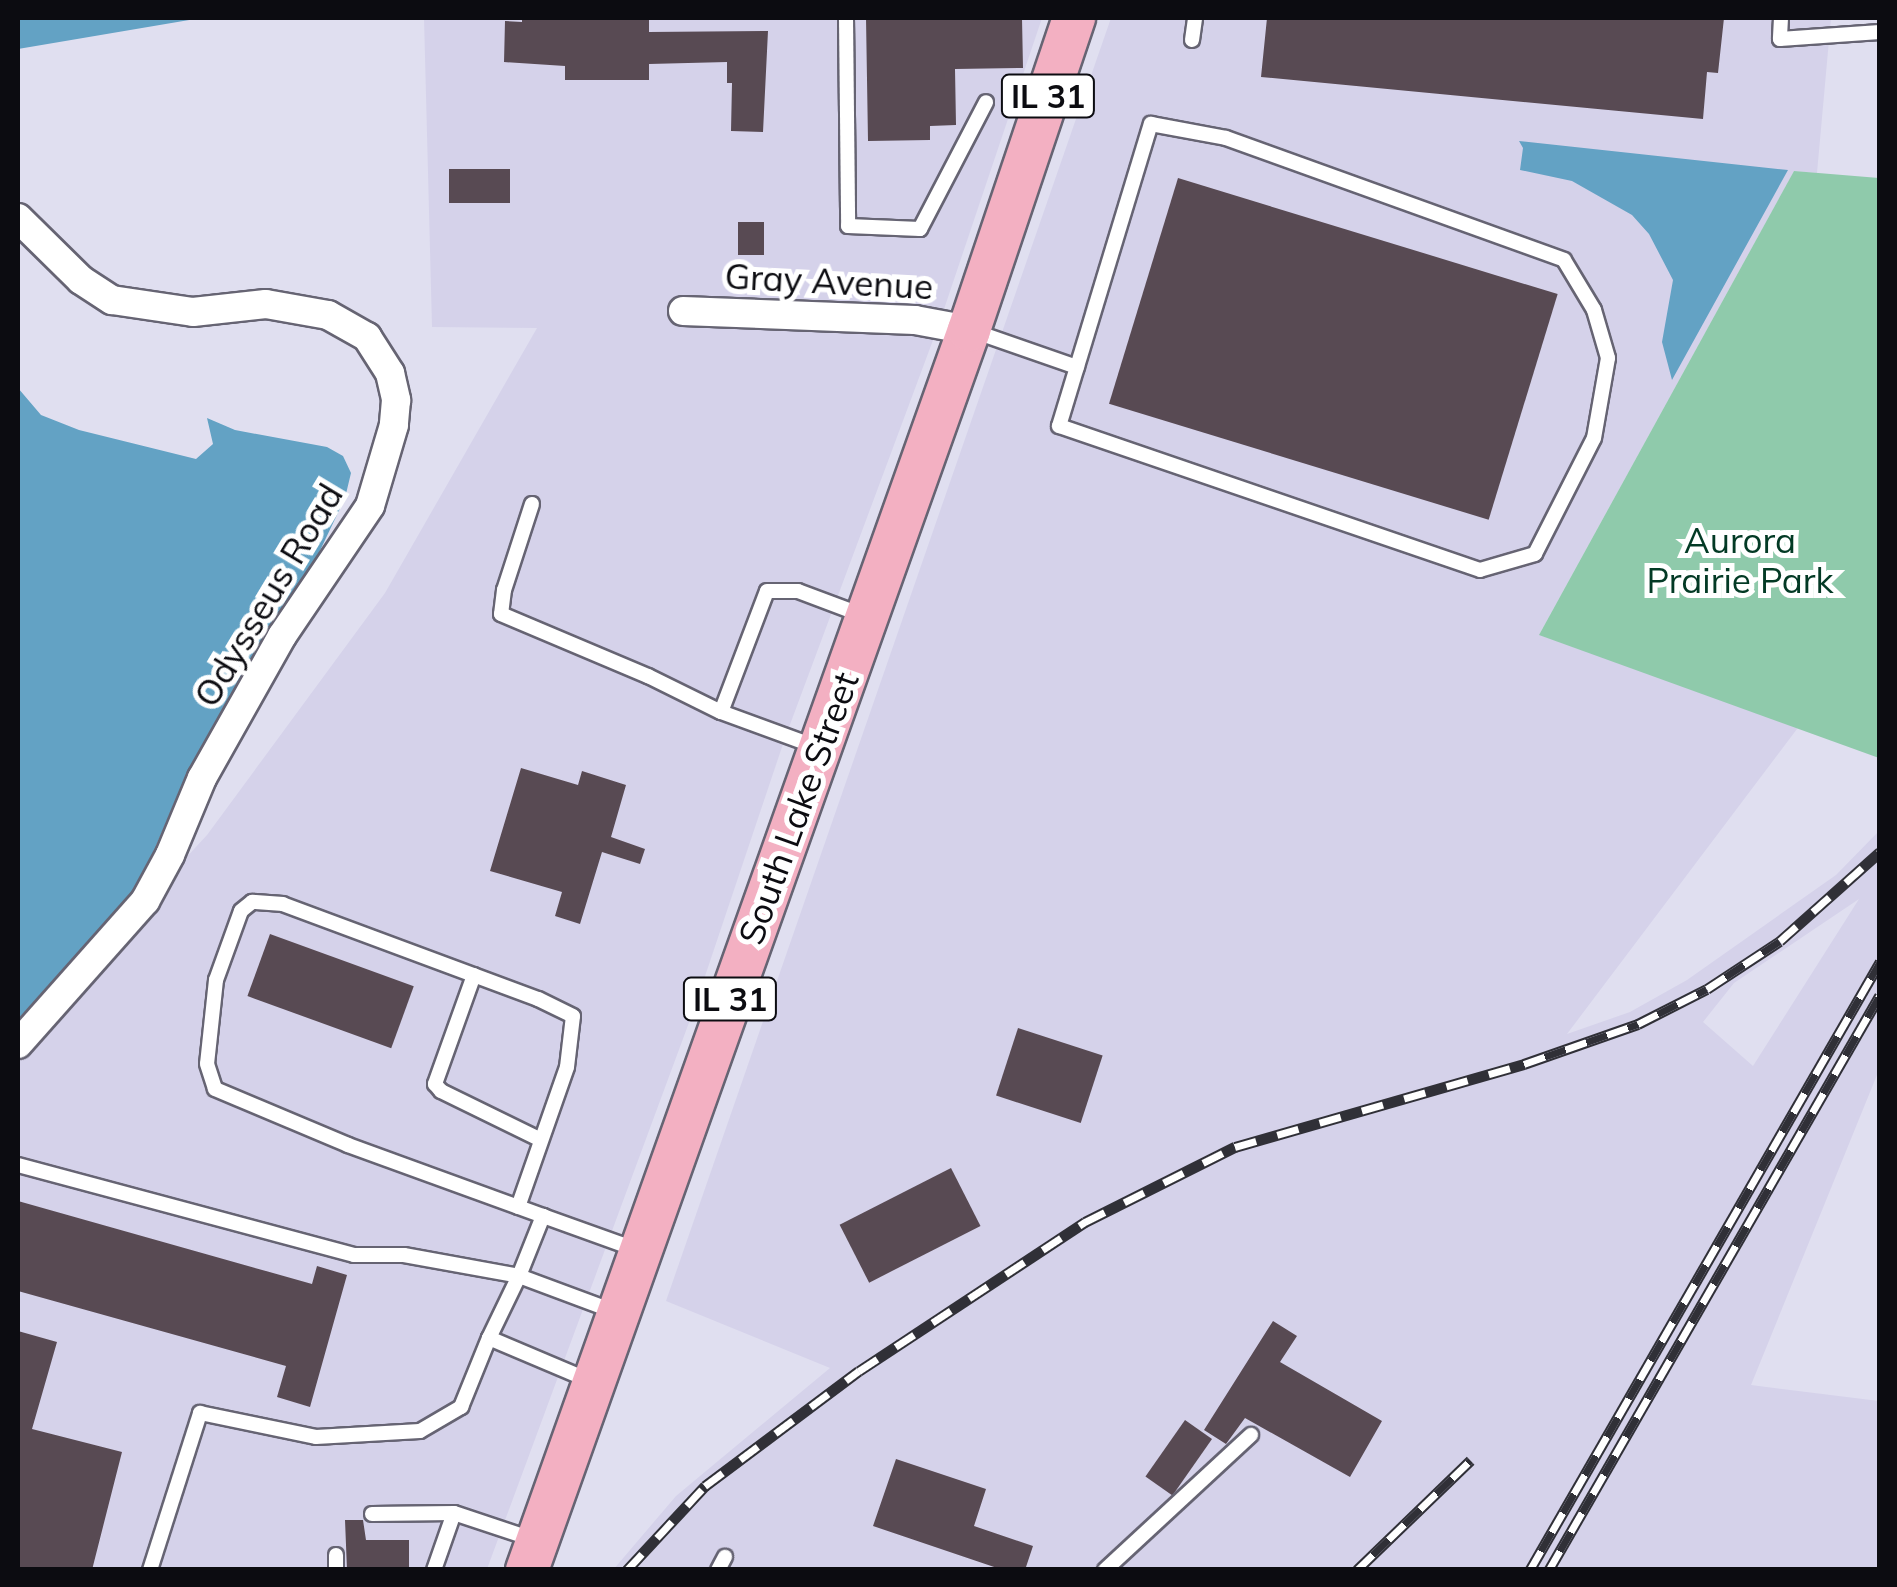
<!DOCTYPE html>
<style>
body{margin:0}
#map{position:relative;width:1897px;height:1587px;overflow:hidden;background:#e0dff0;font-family:Mulish,sans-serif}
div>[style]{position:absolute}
.built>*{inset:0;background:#d5d2ea}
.green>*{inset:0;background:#8fcaab}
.water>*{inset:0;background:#63a2c4}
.building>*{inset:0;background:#584a53;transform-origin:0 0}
.roads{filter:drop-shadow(2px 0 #666473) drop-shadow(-2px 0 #666473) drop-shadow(0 2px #666473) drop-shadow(0 -2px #666473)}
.lane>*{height:14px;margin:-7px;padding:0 7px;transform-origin:7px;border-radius:7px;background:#fff}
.street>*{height:28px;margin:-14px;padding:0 14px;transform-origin:14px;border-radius:14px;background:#fff}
.primary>*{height:42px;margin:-21px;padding:0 21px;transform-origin:21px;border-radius:21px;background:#f3b0c2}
.rail>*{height:11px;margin-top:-5.5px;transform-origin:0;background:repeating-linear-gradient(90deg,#fff 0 22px,#303037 0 44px);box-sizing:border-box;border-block:2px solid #303037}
span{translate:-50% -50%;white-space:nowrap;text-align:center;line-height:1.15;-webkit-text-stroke:10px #fff;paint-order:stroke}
.shield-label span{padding:2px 8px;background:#fff;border:2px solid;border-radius:8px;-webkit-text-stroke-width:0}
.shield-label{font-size:32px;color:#0c0c11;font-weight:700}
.street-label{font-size:35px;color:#0c0c11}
.park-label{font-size:35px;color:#033a25}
.frame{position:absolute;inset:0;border:20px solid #0c0c11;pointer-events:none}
</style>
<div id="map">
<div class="built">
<i style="clip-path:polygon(424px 18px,1042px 18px,939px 324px,785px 738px,694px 1009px,487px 1569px,18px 1569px,18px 1040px,207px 835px,385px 593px,537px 328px,432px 327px)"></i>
<i style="clip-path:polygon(evenodd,1111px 18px,1831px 18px,1817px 173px,1794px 171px,1540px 633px,1800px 725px,1567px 1034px,1630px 1012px,1687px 980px,1836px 875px,1879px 831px,1879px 1070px,1751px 1385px,1879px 1401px,1879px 1569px,613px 1570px,676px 1496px,830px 1368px,666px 1301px,1111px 18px,1859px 899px,1753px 1066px,1703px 1022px,1734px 983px,1859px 899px)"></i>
</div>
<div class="green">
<i style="clip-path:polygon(1794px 171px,1879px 178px,1879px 758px,1539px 635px)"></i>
</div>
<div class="water">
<i style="clip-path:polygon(18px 18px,201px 18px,18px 49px)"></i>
<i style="clip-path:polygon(1519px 141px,1788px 170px,1672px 380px,1662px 342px,1673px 280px,1649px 234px,1632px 215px,1572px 181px,1520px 170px,1523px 148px)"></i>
<i style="clip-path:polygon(18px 388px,41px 415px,79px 430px,196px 459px,213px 444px,207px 418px,235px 430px,327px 447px,343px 456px,351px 473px,345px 498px,316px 559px,265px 637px,185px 778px,141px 881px,117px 918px,18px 1026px)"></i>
</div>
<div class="building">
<i style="clip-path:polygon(522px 18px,649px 18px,649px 32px,768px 31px,763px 132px,731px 131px,732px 83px,727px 83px,727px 62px,649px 64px,649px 80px,565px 80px,565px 66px,504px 62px,505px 21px,522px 22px)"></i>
<i style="clip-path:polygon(866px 18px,1022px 18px,1023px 68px,955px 69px,956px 125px,930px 126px,930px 140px,868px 141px)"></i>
<i style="clip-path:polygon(1267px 18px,1724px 18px,1718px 73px,1707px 72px,1703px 119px,1261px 77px)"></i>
<i style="left:510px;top:169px;width:34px;height:61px;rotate:90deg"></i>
<i style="left:1178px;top:178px;width:397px;height:236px;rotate:17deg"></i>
<i style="left:738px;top:222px;width:26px;height:33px"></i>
<i style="clip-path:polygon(521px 768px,578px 785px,582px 771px,626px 785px,611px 837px,645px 849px,640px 864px,602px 852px,580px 924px,555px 916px,562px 892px,490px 871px)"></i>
<i style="left:270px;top:934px;width:153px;height:66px;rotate:20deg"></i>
<i style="left:1018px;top:1028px;width:89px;height:71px;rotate:18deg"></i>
<i style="left:951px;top:1168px;width:65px;height:125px;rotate:63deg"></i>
<i style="clip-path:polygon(18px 1201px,312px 1284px,317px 1266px,347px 1275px,310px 1407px,277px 1397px,286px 1366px,18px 1291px)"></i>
<i style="clip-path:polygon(1273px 1321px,1297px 1336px,1280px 1362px,1382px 1421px,1350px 1477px,1245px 1418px,1226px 1444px,1204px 1430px)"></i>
<i style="clip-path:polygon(18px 1331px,57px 1342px,32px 1429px,122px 1452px,92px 1570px,18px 1570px)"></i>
<i style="left:1185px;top:1420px;width:33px;height:69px;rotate:35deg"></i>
<i style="clip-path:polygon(896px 1459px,986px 1489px,974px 1526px,1033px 1546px,1025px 1570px,1003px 1570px,873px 1526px)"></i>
<i style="clip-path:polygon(345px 1520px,363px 1520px,366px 1540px,409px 1540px,409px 1570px,347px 1570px)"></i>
</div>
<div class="roads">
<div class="lane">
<i style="left:846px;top:18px;width:208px;rotate:89.4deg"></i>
<i style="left:848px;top:226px;width:72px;rotate:2.4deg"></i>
<i style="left:920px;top:229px;width:143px;rotate:-62.5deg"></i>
<i style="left:1781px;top:18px;width:21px;rotate:93deg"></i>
<i style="left:1780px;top:39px;width:100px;rotate:-4deg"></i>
<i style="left:1192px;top:40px;width:22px;rotate:-82deg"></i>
<i style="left:1151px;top:124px;width:76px;rotate:10.6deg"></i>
<i style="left:1226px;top:138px;width:359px;rotate:19.8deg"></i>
<i style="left:1564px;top:260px;width:58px;rotate:59deg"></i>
<i style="left:1594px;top:310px;width:50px;rotate:73.7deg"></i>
<i style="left:1608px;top:358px;width:81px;rotate:99.9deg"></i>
<i style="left:1594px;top:438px;width:130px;rotate:117deg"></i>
<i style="left:1535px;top:554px;width:57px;rotate:163.8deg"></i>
<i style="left:1480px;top:570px;width:445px;rotate:-161.1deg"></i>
<i style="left:1059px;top:426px;width:316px;rotate:-73.1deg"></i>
<i style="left:973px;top:331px;width:110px;rotate:19.1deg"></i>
<i style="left:532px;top:504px;width:90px;rotate:108deg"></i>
<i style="left:504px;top:590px;width:24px;rotate:97deg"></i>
<i style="left:501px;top:614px;width:160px;rotate:22.9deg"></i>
<i style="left:648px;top:676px;width:81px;rotate:26.3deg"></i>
<i style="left:721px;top:712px;width:99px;rotate:20.1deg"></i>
<i style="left:721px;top:712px;width:129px;rotate:-69.2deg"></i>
<i style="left:767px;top:591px;width:31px"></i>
<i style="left:798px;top:591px;width:68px;rotate:20.6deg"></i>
<i style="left:474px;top:975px;width:116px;rotate:109.7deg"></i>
<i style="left:435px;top:1084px;width:9px;rotate:49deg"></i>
<i style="left:441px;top:1091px;width:111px;rotate:26.1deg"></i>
<i style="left:18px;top:1165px;width:348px;rotate:15deg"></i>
<i style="left:354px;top:1255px;width:50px"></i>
<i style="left:404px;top:1255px;width:117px;rotate:10.3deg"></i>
<i style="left:519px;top:1276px;width:65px;rotate:-68.2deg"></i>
<i style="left:543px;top:1216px;width:98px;rotate:19.7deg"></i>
<i style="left:518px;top:1207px;width:148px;rotate:-70.7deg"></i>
<i style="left:567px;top:1067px;width:51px;rotate:-83.3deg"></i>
<i style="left:573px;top:1016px;width:39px;rotate:-154deg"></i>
<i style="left:538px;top:999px;width:272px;rotate:-159.6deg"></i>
<i style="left:283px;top:904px;width:31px;rotate:-176deg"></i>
<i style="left:252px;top:902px;width:14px;rotate:141deg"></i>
<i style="left:241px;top:911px;width:73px;rotate:109.9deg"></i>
<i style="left:216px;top:980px;width:84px;rotate:96.1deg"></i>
<i style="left:207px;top:1064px;width:26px;rotate:72deg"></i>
<i style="left:215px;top:1089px;width:144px;rotate:22.8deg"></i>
<i style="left:348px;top:1145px;width:208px;rotate:20deg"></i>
<i style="left:489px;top:1338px;width:69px;rotate:-64.2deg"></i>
<i style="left:519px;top:1276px;width:100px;rotate:20.4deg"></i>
<i style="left:372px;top:1514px;width:82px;rotate:-0.7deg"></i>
<i style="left:454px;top:1513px;width:82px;rotate:18.4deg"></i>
<i style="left:150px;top:1570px;width:165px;rotate:-72.3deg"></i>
<i style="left:200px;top:1413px;width:118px;rotate:11.7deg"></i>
<i style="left:316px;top:1437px;width:104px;rotate:-3.3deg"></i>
<i style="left:420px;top:1431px;width:48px;rotate:-30.3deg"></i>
<i style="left:461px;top:1407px;width:74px;rotate:-67.9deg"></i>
<i style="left:489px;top:1338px;width:111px;rotate:22.9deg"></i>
<i style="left:336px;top:1570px;width:15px;rotate:-90deg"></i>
<i style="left:434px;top:1570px;width:60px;rotate:-70.7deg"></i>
<i style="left:718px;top:1570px;width:15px;rotate:-62deg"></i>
<i style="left:1105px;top:1570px;width:199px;rotate:-42.8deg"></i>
</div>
<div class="street">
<i style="left:18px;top:218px;width:88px;rotate:44.5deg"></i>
<i style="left:81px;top:280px;width:37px;rotate:33deg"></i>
<i style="left:112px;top:300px;width:82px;rotate:8.4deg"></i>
<i style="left:193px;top:312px;width:73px;rotate:-6.3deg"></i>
<i style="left:266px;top:304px;width:63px;rotate:10.1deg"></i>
<i style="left:328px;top:315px;width:45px;rotate:29.4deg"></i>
<i style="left:367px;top:337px;width:43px;rotate:57.4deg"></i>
<i style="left:390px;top:373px;width:28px;rotate:77deg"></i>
<i style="left:396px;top:400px;width:25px;rotate:95deg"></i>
<i style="left:394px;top:425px;width:84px;rotate:106.5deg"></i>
<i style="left:370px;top:506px;width:157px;rotate:124.1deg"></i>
<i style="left:282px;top:636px;width:163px;rotate:119.4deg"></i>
<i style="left:202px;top:778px;width:83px;rotate:112.6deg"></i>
<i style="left:170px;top:855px;width:52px;rotate:118.5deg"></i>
<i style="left:145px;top:901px;width:191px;rotate:131.6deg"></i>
<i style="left:683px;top:311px;width:232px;rotate:2.2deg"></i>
<i style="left:915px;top:320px;width:55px;rotate:10.5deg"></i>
</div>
<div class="primary">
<i style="left:527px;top:1570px;width:1316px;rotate:-70.38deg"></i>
<i style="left:969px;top:330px;width:329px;rotate:-71.4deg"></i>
</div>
</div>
<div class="rail">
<i style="left:627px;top:1570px;width:115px;rotate:-47.1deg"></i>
<i style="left:705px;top:1486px;width:192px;rotate:-36.8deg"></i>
<i style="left:859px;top:1371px;width:271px;rotate:-33.4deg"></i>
<i style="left:1085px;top:1222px;width:168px;rotate:-26.6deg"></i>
<i style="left:1235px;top:1147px;width:301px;rotate:-16deg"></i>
<i style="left:1524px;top:1064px;width:121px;rotate:-19.3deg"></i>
<i style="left:1638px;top:1024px;width:77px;rotate:-26.9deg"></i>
<i style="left:1707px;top:989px;width:87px;rotate:-33.3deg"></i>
<i style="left:1780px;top:941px;width:134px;rotate:-41.7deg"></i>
<i style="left:1357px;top:1570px;width:158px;rotate:-44deg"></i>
<i style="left:1530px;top:1570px;width:702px;rotate:-60.07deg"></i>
<i style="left:1549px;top:1570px;width:663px;rotate:-60.07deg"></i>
</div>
<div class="shield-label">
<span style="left:1048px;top:96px">IL 31</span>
<span style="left:730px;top:999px">IL 31</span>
</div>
<div class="street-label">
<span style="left:829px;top:281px;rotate:3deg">Gray Avenue</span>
<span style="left:268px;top:595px;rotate:-59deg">Odysseus Road</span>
<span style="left:798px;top:808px;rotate:-70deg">South Lake Street</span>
</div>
<div class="park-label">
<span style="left:1740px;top:560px">Aurora<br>Prairie Park</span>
</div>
<div class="frame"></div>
</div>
